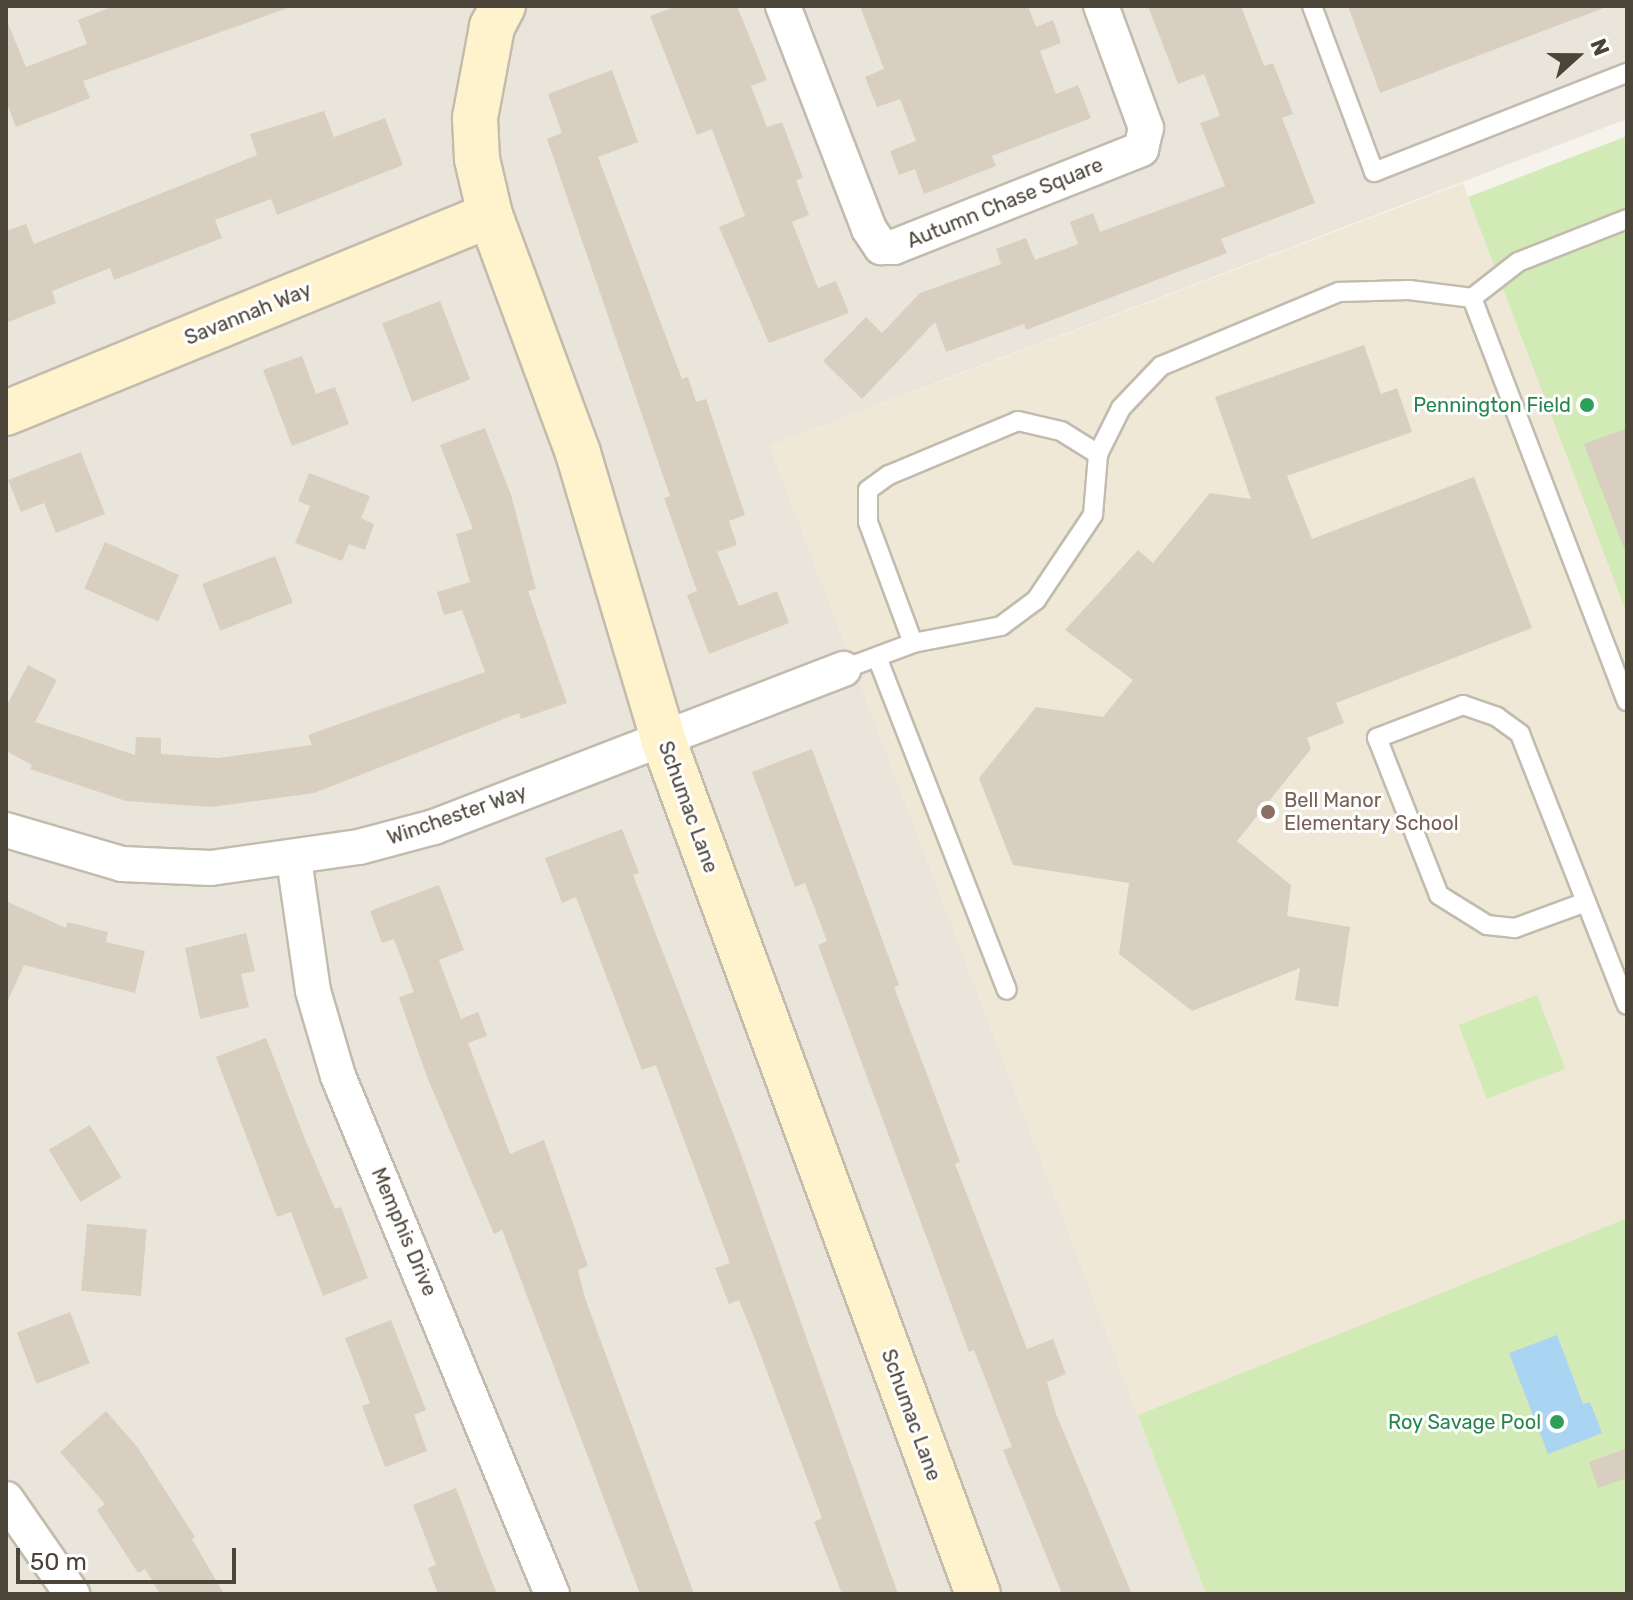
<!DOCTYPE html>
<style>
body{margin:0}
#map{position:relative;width:1633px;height:1600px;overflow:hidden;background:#f6f3ec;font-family:Rubik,sans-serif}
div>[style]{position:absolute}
.residential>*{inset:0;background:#eae5da}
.education>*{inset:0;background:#efe8d6}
.green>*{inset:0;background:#d2eab5;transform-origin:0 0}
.water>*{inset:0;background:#a9d4f2}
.building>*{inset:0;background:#d8cfc1;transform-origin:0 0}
.roads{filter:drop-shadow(2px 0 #c2bbae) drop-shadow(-2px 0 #c2bbae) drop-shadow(0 2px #c2bbae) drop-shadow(0 -2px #c2bbae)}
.lane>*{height:18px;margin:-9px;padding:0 9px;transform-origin:9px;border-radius:9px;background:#fff}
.street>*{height:34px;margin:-17px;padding:0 17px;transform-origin:17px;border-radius:17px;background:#fff}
.secondary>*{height:44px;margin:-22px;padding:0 22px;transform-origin:22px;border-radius:22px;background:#fff3cd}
.dots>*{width:22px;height:22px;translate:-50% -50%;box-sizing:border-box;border:4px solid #fff;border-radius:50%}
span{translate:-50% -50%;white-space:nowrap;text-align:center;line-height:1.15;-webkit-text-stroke:6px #fff;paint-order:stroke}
.street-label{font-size:20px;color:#4b4439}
.leisure-label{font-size:20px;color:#27864d}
.right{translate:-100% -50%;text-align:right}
.education-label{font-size:20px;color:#785e54}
.left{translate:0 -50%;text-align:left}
.frame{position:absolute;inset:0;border:8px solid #4b4439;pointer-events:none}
.north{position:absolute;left:1537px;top:16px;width:80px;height:80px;-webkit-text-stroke:6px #fff;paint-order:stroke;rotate:69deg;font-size:22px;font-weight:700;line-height:32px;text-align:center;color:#4b4439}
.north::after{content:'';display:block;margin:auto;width:28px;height:36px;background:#4b4439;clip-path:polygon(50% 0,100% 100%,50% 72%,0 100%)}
.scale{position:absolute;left:16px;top:1548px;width:220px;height:36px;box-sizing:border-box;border:4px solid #4b4439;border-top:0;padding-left:10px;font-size:24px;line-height:28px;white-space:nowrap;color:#4b4439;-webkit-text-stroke:6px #fff;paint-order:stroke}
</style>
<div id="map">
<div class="residential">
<i style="clip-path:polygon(6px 6px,1627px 6px,1627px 119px,770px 446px,1206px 1594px,6px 1594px)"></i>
</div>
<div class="education">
<i style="clip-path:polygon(1463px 183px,1627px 614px,1627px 1010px,1622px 1012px,1627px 1025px,1627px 1218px,1138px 1415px,770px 446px)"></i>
</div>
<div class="green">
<i style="clip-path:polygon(1627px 136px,1627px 614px,1468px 197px)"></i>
<i style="left:1537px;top:995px;width:79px;height:84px;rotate:69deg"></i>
<i style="clip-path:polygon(1627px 1218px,1627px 1594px,1206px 1594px,1138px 1415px)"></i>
</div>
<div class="water">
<i style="clip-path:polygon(1557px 1335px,1583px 1404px,1590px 1402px,1602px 1433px,1548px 1454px,1509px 1353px)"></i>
</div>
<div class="building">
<i style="clip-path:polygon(114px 6px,288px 6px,288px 8px,83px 81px,90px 98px,16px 127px,6px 101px,6px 19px,26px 67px,87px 44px,78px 20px)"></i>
<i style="clip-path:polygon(677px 6px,737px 6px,767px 80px,751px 86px,767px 127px,782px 122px,803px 178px,796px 180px,809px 215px,792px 222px,818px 288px,836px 281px,849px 313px,769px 343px,719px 227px,745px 216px,712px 129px,697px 135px,650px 16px)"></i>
<i style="clip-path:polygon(860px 6px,1028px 6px,1036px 27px,1053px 20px,1061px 43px,1040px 51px,1056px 94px,1078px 85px,1091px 118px,992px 156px,996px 166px,924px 194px,915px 169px,899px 175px,890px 151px,916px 141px,900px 99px,877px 107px,865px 77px,884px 69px)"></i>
<i style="clip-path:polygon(1148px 6px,1241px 6px,1264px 66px,1273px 63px,1293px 114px,1282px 118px,1315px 203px,1221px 239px,1227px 253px,1026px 330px,1024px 324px,946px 352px,935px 322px,862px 399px,823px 361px,866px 317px,882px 333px,920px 293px,1001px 264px,996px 249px,1026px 238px,1035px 260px,1078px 244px,1070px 222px,1093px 213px,1100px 232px,1225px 186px,1200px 123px,1220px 116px,1204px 74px,1178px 84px)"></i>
<i style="clip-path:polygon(1348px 6px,1604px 6px,1604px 8px,1380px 93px)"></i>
<i style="clip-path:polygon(612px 70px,638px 142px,598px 157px,682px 379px,688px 377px,696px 402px,706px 399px,745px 515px,729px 521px,737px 545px,717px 552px,739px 606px,777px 591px,789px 623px,709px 654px,687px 595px,697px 591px,664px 498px,670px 496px,547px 139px,562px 133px,548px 94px)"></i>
<i style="clip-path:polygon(324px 111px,334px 137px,385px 118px,403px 165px,277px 215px,271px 199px,215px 220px,222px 238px,114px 280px,110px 268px,52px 291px,56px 303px,6px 323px,6px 231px,26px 224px,34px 244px,257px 155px,250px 134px)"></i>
<i style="left:440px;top:301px;width:84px;height:62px;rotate:69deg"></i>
<i style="clip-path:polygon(1364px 345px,1381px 394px,1397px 388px,1412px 432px,1287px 476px,1312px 539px,1474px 477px,1532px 628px,1336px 703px,1344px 723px,1307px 738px,1311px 749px,1237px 841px,1291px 885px,1287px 916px,1350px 927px,1338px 1007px,1295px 1000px,1300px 968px,1192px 1011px,1119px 954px,1129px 883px,1013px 865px,979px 778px,1036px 707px,1103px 717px,1133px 680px,1065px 630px,1138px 550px,1153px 563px,1210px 493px,1251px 499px,1215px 397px)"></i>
<i style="clip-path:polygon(302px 356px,316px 394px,335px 387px,349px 424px,292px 446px,263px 370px)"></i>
<i style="clip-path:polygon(485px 428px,511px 495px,536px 589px,528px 591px,567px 703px,521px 719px,519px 713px,314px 793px,211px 807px,126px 801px,30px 769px,32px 765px,6px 751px,6px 707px,28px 665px,57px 680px,35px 722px,135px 755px,136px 737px,161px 738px,161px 754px,218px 758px,312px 745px,308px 735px,485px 672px,462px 610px,444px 615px,437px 592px,470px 582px,456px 534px,473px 529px,440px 445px)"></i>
<i style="clip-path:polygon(1627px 428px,1627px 550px,1625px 551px,1584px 444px)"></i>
<i style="clip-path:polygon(81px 452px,105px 514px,56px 533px,44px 503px,21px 512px,8px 480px)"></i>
<i style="clip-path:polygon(309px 473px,370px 496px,361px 518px,374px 524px,365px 550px,349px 544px,342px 561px,295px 543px,310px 506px,298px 501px)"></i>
<i style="left:105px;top:542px;width:81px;height:51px;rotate:24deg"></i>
<i style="left:275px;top:556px;width:50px;height:78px;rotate:69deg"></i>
<i style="clip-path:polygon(812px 749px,899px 985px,894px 987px,960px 1162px,955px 1164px,1027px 1349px,1053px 1339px,1066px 1374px,1047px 1382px,1056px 1414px,1132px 1594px,1062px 1594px,1003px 1450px,1012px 1447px,974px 1350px,969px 1352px,818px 945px,827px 941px,805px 883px,795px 887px,752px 772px)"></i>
<i style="clip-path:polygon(622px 829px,639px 873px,633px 875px,738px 1146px,898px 1594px,842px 1594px,814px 1522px,822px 1518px,754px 1337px,739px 1300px,729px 1304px,715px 1268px,730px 1263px,656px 1065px,642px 1070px,576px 897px,562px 903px,545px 858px)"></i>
<i style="clip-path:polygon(439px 885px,464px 950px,439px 960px,461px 1019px,478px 1012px,487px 1036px,468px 1043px,510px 1154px,544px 1140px,588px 1266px,578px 1270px,585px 1298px,694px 1594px,640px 1594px,502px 1230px,494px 1234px,427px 1077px,399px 997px,414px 992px,394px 939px,382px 943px,370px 911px)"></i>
<i style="clip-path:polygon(6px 901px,66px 928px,67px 922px,108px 932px,106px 942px,145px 951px,135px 993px,24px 965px,6px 1005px)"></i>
<i style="clip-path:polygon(246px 933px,255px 971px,241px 974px,249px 1007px,200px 1019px,185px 948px)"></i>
<i style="clip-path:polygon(266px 1038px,305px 1139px,335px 1209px,341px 1207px,368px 1278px,323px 1296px,291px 1212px,277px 1217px,216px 1057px)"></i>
<i style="left:90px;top:1125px;width:61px;height:48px;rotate:59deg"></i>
<i style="left:87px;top:1224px;width:60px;height:67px;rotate:5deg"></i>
<i style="left:70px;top:1312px;width:55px;height:57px;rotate:69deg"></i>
<i style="clip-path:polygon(391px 1320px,426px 1410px,414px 1415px,427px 1451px,385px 1467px,362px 1406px,370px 1403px,345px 1338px)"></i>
<i style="clip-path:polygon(106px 1411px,138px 1448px,195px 1537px,192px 1539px,224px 1594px,160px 1594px,145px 1569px,138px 1573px,97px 1510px,105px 1504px,60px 1452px)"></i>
<i style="clip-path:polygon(1627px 1448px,1627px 1478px,1598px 1488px,1589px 1462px)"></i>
<i style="clip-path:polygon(456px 1488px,481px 1554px,497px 1594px,438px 1594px,428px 1568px,436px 1565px,413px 1505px)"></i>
</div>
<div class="roads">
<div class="lane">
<i style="left:1312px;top:6px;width:177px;rotate:69.5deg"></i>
<i style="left:1374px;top:172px;width:272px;rotate:-21.4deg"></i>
<i style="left:1472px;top:298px;width:58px;rotate:-38deg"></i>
<i style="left:1518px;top:262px;width:117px;rotate:-21.5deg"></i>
<i style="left:913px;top:643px;width:129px;rotate:-110.4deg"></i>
<i style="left:868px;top:522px;width:32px;rotate:-90deg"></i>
<i style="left:868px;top:490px;width:26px;rotate:-36deg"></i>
<i style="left:889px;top:475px;width:140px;rotate:-22.7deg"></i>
<i style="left:1018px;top:421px;width:44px;rotate:13.1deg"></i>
<i style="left:1061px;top:431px;width:44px;rotate:31.9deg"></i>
<i style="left:877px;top:657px;width:357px;rotate:68.7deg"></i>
<i style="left:844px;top:669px;width:74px;rotate:-20.6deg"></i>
<i style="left:913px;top:643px;width:90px;rotate:-10.9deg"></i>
<i style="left:1001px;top:626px;width:44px;rotate:-36.6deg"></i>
<i style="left:1036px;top:600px;width:102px;rotate:-56.2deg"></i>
<i style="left:1093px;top:515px;width:61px;rotate:-85.3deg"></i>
<i style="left:1098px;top:454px;width:51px;rotate:-63.4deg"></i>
<i style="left:1121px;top:408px;width:58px;rotate:-46.4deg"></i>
<i style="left:1161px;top:366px;width:193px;rotate:-22.6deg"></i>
<i style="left:1339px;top:292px;width:70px;rotate:-1.6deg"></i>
<i style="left:1409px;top:290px;width:64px;rotate:7.2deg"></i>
<i style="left:1472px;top:298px;width:432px;rotate:69deg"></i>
<i style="left:1586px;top:902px;width:76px;rotate:159.9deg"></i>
<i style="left:1515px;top:928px;width:28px;rotate:-174deg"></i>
<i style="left:1487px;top:925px;width:57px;rotate:-148deg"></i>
<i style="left:1439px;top:895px;width:169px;rotate:-111.5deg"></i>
<i style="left:1377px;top:738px;width:92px;rotate:-21deg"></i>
<i style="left:1463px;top:705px;width:36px;rotate:19deg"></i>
<i style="left:1497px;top:717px;width:29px;rotate:36deg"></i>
<i style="left:1520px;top:734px;width:291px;rotate:68.5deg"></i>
</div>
<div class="street">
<i style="left:783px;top:6px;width:239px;rotate:68.9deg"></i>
<i style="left:869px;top:229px;width:22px;rotate:56deg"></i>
<i style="left:881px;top:247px;width:13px"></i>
<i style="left:894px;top:247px;width:266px;rotate:-21.6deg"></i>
<i style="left:1141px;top:149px;width:22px;rotate:-77deg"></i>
<i style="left:1146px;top:128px;width:130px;rotate:-110.2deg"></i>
<i style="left:6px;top:830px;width:121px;rotate:16.3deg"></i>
<i style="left:122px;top:864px;width:89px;rotate:2.6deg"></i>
<i style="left:211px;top:868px;width:149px;rotate:-8.1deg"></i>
<i style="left:359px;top:847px;width:78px;rotate:-14.9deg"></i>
<i style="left:434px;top:827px;width:439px;rotate:-21.1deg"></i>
<i style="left:294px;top:859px;width:133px;rotate:81.8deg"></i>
<i style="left:313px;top:991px;width:89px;rotate:73.6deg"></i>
<i style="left:338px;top:1076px;width:560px;rotate:67.55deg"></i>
<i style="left:6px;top:1499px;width:116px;rotate:55.2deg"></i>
</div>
<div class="secondary">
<i style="left:503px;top:6px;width:24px;rotate:118deg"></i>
<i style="left:492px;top:27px;width:93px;rotate:100.6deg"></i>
<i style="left:475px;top:118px;width:41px;rotate:87.2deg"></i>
<i style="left:477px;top:159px;width:57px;rotate:76.9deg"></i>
<i style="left:490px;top:215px;width:254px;rotate:69.7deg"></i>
<i style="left:578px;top:453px;width:298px;rotate:73.4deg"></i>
<i style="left:663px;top:739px;width:911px;rotate:69.78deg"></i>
<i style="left:6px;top:413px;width:523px;rotate:-22.25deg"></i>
</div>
</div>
<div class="dots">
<i style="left:1587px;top:405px;background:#2e9e5b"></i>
<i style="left:1268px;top:812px;background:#8d6e63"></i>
<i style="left:1557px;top:1422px;background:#2e9e5b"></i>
</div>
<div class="street-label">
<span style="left:1005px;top:203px;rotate:-22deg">Autumn Chase Square</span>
<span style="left:248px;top:314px;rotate:-22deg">Savannah Way</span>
<span style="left:688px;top:807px;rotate:70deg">Schumac Lane</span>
<span style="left:457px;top:815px;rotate:-19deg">Winchester Way</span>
<span style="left:404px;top:1232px;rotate:67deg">Memphis Drive</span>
<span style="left:911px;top:1415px;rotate:70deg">Schumac Lane</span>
</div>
<div class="leisure-label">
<span class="right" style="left:1571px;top:405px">Pennington Field</span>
<span class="right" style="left:1541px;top:1422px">Roy Savage Pool</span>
</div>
<div class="education-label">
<span class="left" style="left:1284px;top:812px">Bell Manor<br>Elementary School</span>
</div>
<div class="frame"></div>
<div class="north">N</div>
<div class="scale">50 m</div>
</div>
